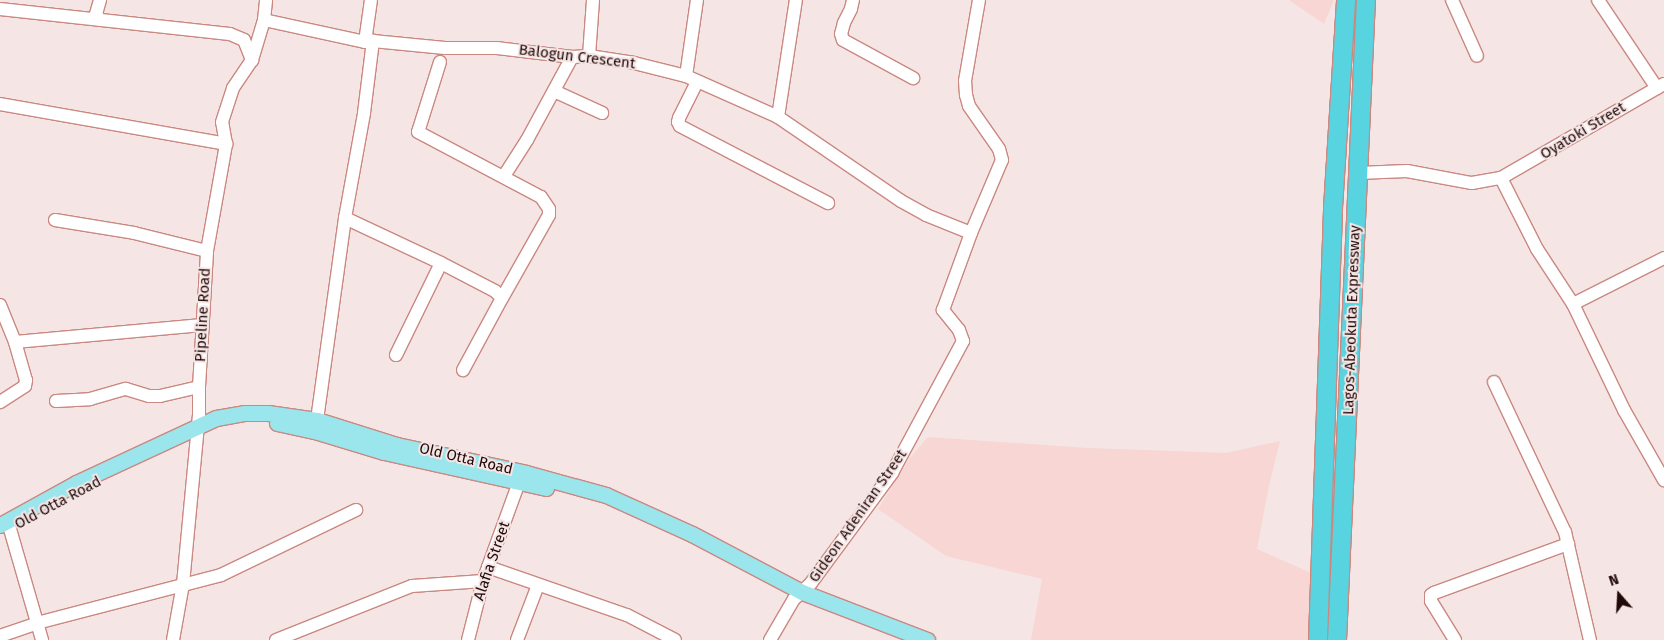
<!DOCTYPE html>
<style>
body{margin:0}
#map{position:relative;width:1664px;height:640px;overflow:hidden;background:#f5e6e5;font-family:"Fira Sans",sans-serif}
div>[style]{position:absolute}
.built>*{inset:0;background:#f7d6d3}
.roads{filter:drop-shadow(1px 0 #ca8881) drop-shadow(-1px 0 #ca8881) drop-shadow(0 1px #ca8881) drop-shadow(0 -1px #ca8881)}
.minor>*{height:12px;margin:-6px;padding:0 6px;transform-origin:6px;border-radius:6px;background:#fff}
.major>*{height:15px;margin:-7.5px;padding:0 7.5px;transform-origin:7.5px;border-radius:7.5px;background:#9be5ec}
.highway>*{height:18px;margin:-9px;padding:0 9px;transform-origin:9px;border-radius:9px;background:#58d3e0}
span{translate:-50% -50%;white-space:nowrap;text-align:center;line-height:1.15;-webkit-text-stroke:4px #f5e6e5;paint-order:stroke}
.street-label{font-size:15px;color:#210908}
.north{position:absolute;left:1594px;top:570px;width:50px;height:50px;-webkit-text-stroke:4px #f5e6e5;paint-order:stroke;rotate:341deg;font-size:14px;font-weight:700;line-height:20px;text-align:center;color:#210908}
.north::after{content:'';display:block;margin:auto;width:18px;height:22px;background:#210908;clip-path:polygon(50% 0,100% 100%,50% 72%,0 100%)}
</style>
<div id="map">
<div class="built">
<i style="clip-path:polygon(1289px 0,1334px 0,1324px 24px)"></i>
<i style="clip-path:polygon(928px 437px,1088px 448px,1226px 453px,1280px 441px,1268px 490px,1257px 549px,1318px 576px,1310px 640px,1031px 640px,1042px 579px,946px 556px,878px 509px,909px 459px)"></i>
</div>
<div class="roads">
<div class="minor">
<i style="left:853px;top:0;width:9px;rotate:103deg"></i>
<i style="left:851px;top:9px;width:16px;rotate:117deg"></i>
<i style="left:844px;top:23px;width:11px;rotate:105deg"></i>
<i style="left:841px;top:34px;width:6px;rotate:72deg"></i>
<i style="left:843px;top:40px;width:80px;rotate:28.5deg"></i>
<i style="left:1452px;top:0;width:61px;rotate:65.9deg"></i>
<i style="left:1598px;top:0;width:106px;rotate:56.2deg"></i>
<i style="left:0;top:9px;width:231px;rotate:6.2deg"></i>
<i style="left:230px;top:34px;width:15px;rotate:23deg"></i>
<i style="left:244px;top:40px;width:22px;rotate:68deg"></i>
<i style="left:100px;top:20px;width:7px;rotate:-124deg"></i>
<i style="left:96px;top:14px;width:15px;rotate:-74deg"></i>
<i style="left:264px;top:20px;width:103px;rotate:12.3deg"></i>
<i style="left:365px;top:42px;width:8px;rotate:-7deg"></i>
<i style="left:373px;top:41px;width:72px;rotate:5.6deg"></i>
<i style="left:445px;top:48px;width:52px"></i>
<i style="left:497px;top:48px;width:76px;rotate:6.8deg"></i>
<i style="left:572px;top:57px;width:17px;rotate:-3deg"></i>
<i style="left:589px;top:56px;width:46px;rotate:8.8deg"></i>
<i style="left:634px;top:63px;width:54px;rotate:14deg"></i>
<i style="left:686px;top:76px;width:101px;rotate:24deg"></i>
<i style="left:778px;top:117px;width:149px;rotate:34.3deg"></i>
<i style="left:901px;top:201px;width:29px;rotate:29deg"></i>
<i style="left:926px;top:215px;width:48px;rotate:21.8deg"></i>
<i style="left:365px;top:42px;width:42px;rotate:-81.9deg"></i>
<i style="left:589px;top:56px;width:56px;rotate:-85.9deg"></i>
<i style="left:440px;top:62px;width:73px;rotate:107.4deg"></i>
<i style="left:418px;top:132px;width:139px;rotate:27.9deg"></i>
<i style="left:541px;top:197px;width:14px;rotate:56deg"></i>
<i style="left:549px;top:209px;width:6px;rotate:90deg"></i>
<i style="left:549px;top:215px;width:95px;rotate:119.5deg"></i>
<i style="left:686px;top:76px;width:77px;rotate:-81.8deg"></i>
<i style="left:697px;top:82px;width:40px;rotate:116.6deg"></i>
<i style="left:679px;top:118px;width:4px;rotate:104deg"></i>
<i style="left:678px;top:122px;width:4px;rotate:63deg"></i>
<i style="left:680px;top:126px;width:167px;rotate:27.5deg"></i>
<i style="left:554px;top:91px;width:53px;rotate:24.6deg"></i>
<i style="left:0;top:104px;width:230px;rotate:10deg"></i>
<i style="left:778px;top:117px;width:118px;rotate:-81.3deg"></i>
<i style="left:1358px;top:173px;width:49px;rotate:-2.3deg"></i>
<i style="left:1407px;top:171px;width:66px;rotate:10.5deg"></i>
<i style="left:1472px;top:183px;width:29px;rotate:-10deg"></i>
<i style="left:1501px;top:178px;width:188px;rotate:-30deg"></i>
<i style="left:504px;top:176px;width:43px;rotate:-57.4deg"></i>
<i style="left:527px;top:140px;width:94px;rotate:-61.5deg"></i>
<i style="left:1501px;top:178px;width:80px;rotate:63.1deg"></i>
<i style="left:1537px;top:249px;width:66px;rotate:56.8deg"></i>
<i style="left:1573px;top:304px;width:118px;rotate:64.3deg"></i>
<i style="left:1624px;top:410px;width:81px;rotate:60.3deg"></i>
<i style="left:345px;top:218px;width:106px;rotate:25.1deg"></i>
<i style="left:441px;top:263px;width:61px;rotate:27.4deg"></i>
<i style="left:495px;top:291px;width:10px;rotate:45deg"></i>
<i style="left:502px;top:298px;width:82px;rotate:118.4deg"></i>
<i style="left:55px;top:220px;width:80px;rotate:9.3deg"></i>
<i style="left:134px;top:233px;width:75px;rotate:13.9deg"></i>
<i style="left:1573px;top:304px;width:102px;rotate:-26.8deg"></i>
<i style="left:0;top:305px;width:40px;rotate:68deg"></i>
<i style="left:15px;top:342px;width:40px;rotate:74deg"></i>
<i style="left:26px;top:380px;width:6px;rotate:99deg"></i>
<i style="left:25px;top:386px;width:30px;rotate:147deg"></i>
<i style="left:15px;top:342px;width:188px;rotate:-5.2deg"></i>
<i style="left:396px;top:355px;width:102px;rotate:-63.9deg"></i>
<i style="left:1494px;top:382px;width:166px;rotate:64.7deg"></i>
<i style="left:1565px;top:532px;width:111px;rotate:77deg"></i>
<i style="left:56px;top:401px;width:34px;rotate:-3deg"></i>
<i style="left:90px;top:399px;width:37px;rotate:-16deg"></i>
<i style="left:126px;top:389px;width:24px;rotate:17deg"></i>
<i style="left:149px;top:396px;width:11px"></i>
<i style="left:160px;top:396px;width:40px;rotate:-13deg"></i>
<i style="left:317px;top:420px;width:204px;rotate:-82.1deg"></i>
<i style="left:345px;top:218px;width:107px;rotate:-79.7deg"></i>
<i style="left:364px;top:113px;width:73px;rotate:-82.9deg"></i>
<i style="left:10px;top:529px;width:116px;rotate:73.9deg"></i>
<i style="left:488px;top:567px;width:147px;rotate:19.1deg"></i>
<i style="left:627px;top:615px;width:54px;rotate:27.5deg"></i>
<i style="left:0;top:636px;width:39px;rotate:-19deg"></i>
<i style="left:37px;top:623px;width:190px;rotate:-14.6deg"></i>
<i style="left:221px;top:575px;width:150px;rotate:-25.7deg"></i>
<i style="left:173px;top:640px;width:57px;rotate:-79.9deg"></i>
<i style="left:183px;top:584px;width:170px;rotate:-84.6deg"></i>
<i style="left:199px;top:415px;width:28px;rotate:-90deg"></i>
<i style="left:199px;top:387px;width:136px;rotate:-86.6deg"></i>
<i style="left:207px;top:251px;width:109px;rotate:-79.9deg"></i>
<i style="left:226px;top:144px;width:22px;rotate:-100deg"></i>
<i style="left:222px;top:122px;width:36px;rotate:-72deg"></i>
<i style="left:233px;top:88px;width:34px;rotate:-56deg"></i>
<i style="left:252px;top:60px;width:42px;rotate:-73.3deg"></i>
<i style="left:264px;top:20px;width:20px;rotate:-84deg"></i>
<i style="left:276px;top:640px;width:146px;rotate:-21.7deg"></i>
<i style="left:412px;top:586px;width:71px;rotate:-4deg"></i>
<i style="left:468px;top:640px;width:61px;rotate:-75.7deg"></i>
<i style="left:483px;top:581px;width:105px;rotate:-70deg"></i>
<i style="left:517px;top:640px;width:59px;rotate:-69.1deg"></i>
<i style="left:770px;top:640px;width:48px;rotate:-59.7deg"></i>
<i style="left:794px;top:599px;width:23px;rotate:-43deg"></i>
<i style="left:811px;top:583px;width:137px;rotate:-53.6deg"></i>
<i style="left:892px;top:473px;width:150px;rotate:-61.7deg"></i>
<i style="left:963px;top:341px;width:12px;rotate:-110deg"></i>
<i style="left:959px;top:330px;width:26px;rotate:-129deg"></i>
<i style="left:943px;top:310px;width:82px;rotate:-70deg"></i>
<i style="left:971px;top:233px;width:79px;rotate:-67deg"></i>
<i style="left:1002px;top:160px;width:11px;rotate:-105deg"></i>
<i style="left:999px;top:149px;width:52px;rotate:-124.9deg"></i>
<i style="left:969px;top:106px;width:11px;rotate:-105deg"></i>
<i style="left:966px;top:95px;width:14px;rotate:-94deg"></i>
<i style="left:965px;top:81px;width:82px;rotate:-80.2deg"></i>
<i style="left:1455px;top:640px;width:46px;rotate:-121.6deg"></i>
<i style="left:1431px;top:601px;width:6px;rotate:-90deg"></i>
<i style="left:1431px;top:595px;width:4px;rotate:-34deg"></i>
<i style="left:1434px;top:593px;width:143px;rotate:-20.1deg"></i>
</div>
<div class="major">
<i style="left:277px;top:423px;width:42px;rotate:12.4deg"></i>
<i style="left:318px;top:432px;width:69px;rotate:16.9deg"></i>
<i style="left:384px;top:452px;width:166px;rotate:12.5deg"></i>
<i style="left:0;top:525px;width:87px;rotate:-28.9deg"></i>
<i style="left:76px;top:483px;width:154px;rotate:-24.9deg"></i>
<i style="left:216px;top:418px;width:28px;rotate:-10deg"></i>
<i style="left:244px;top:413px;width:24px"></i>
<i style="left:268px;top:413px;width:49px;rotate:8.1deg"></i>
<i style="left:317px;top:420px;width:84px;rotate:17.4deg"></i>
<i style="left:397px;top:445px;width:132px;rotate:12.2deg"></i>
<i style="left:526px;top:473px;width:83px;rotate:15.4deg"></i>
<i style="left:606px;top:495px;width:94px;rotate:24.4deg"></i>
<i style="left:692px;top:534px;width:124px;rotate:27.8deg"></i>
<i style="left:802px;top:592px;width:134px;rotate:21deg"></i>
</div>
<div class="highway">
<i style="left:1318px;top:640px;width:432px;rotate:-88deg"></i>
<i style="left:1333px;top:208px;width:208px;rotate:-86.4deg"></i>
<i style="left:1337px;top:640px;width:641px;rotate:-87.41deg"></i>
</div>
</div>
<div class="street-label">
<span style="left:577px;top:57px;rotate:7deg">Balogun Crescent</span>
<span style="left:1583px;top:131px;rotate:-31deg">Oyatoki Street</span>
<span style="left:203px;top:315px;rotate:-87deg">Pipeline Road</span>
<span style="left:1352px;top:320px;rotate:-88deg">Lagos-Abeokuta Expressway</span>
<span style="left:466px;top:459px;rotate:13deg">Old Otta Road</span>
<span style="left:58px;top:503px;rotate:-28deg">Old Otta Road</span>
<span style="left:858px;top:516px;rotate:-55deg">Gideon Adeniran Street</span>
<span style="left:492px;top:561px;rotate:-71deg">Alafia Street</span>
</div>
<div class="north">N</div>
</div>
